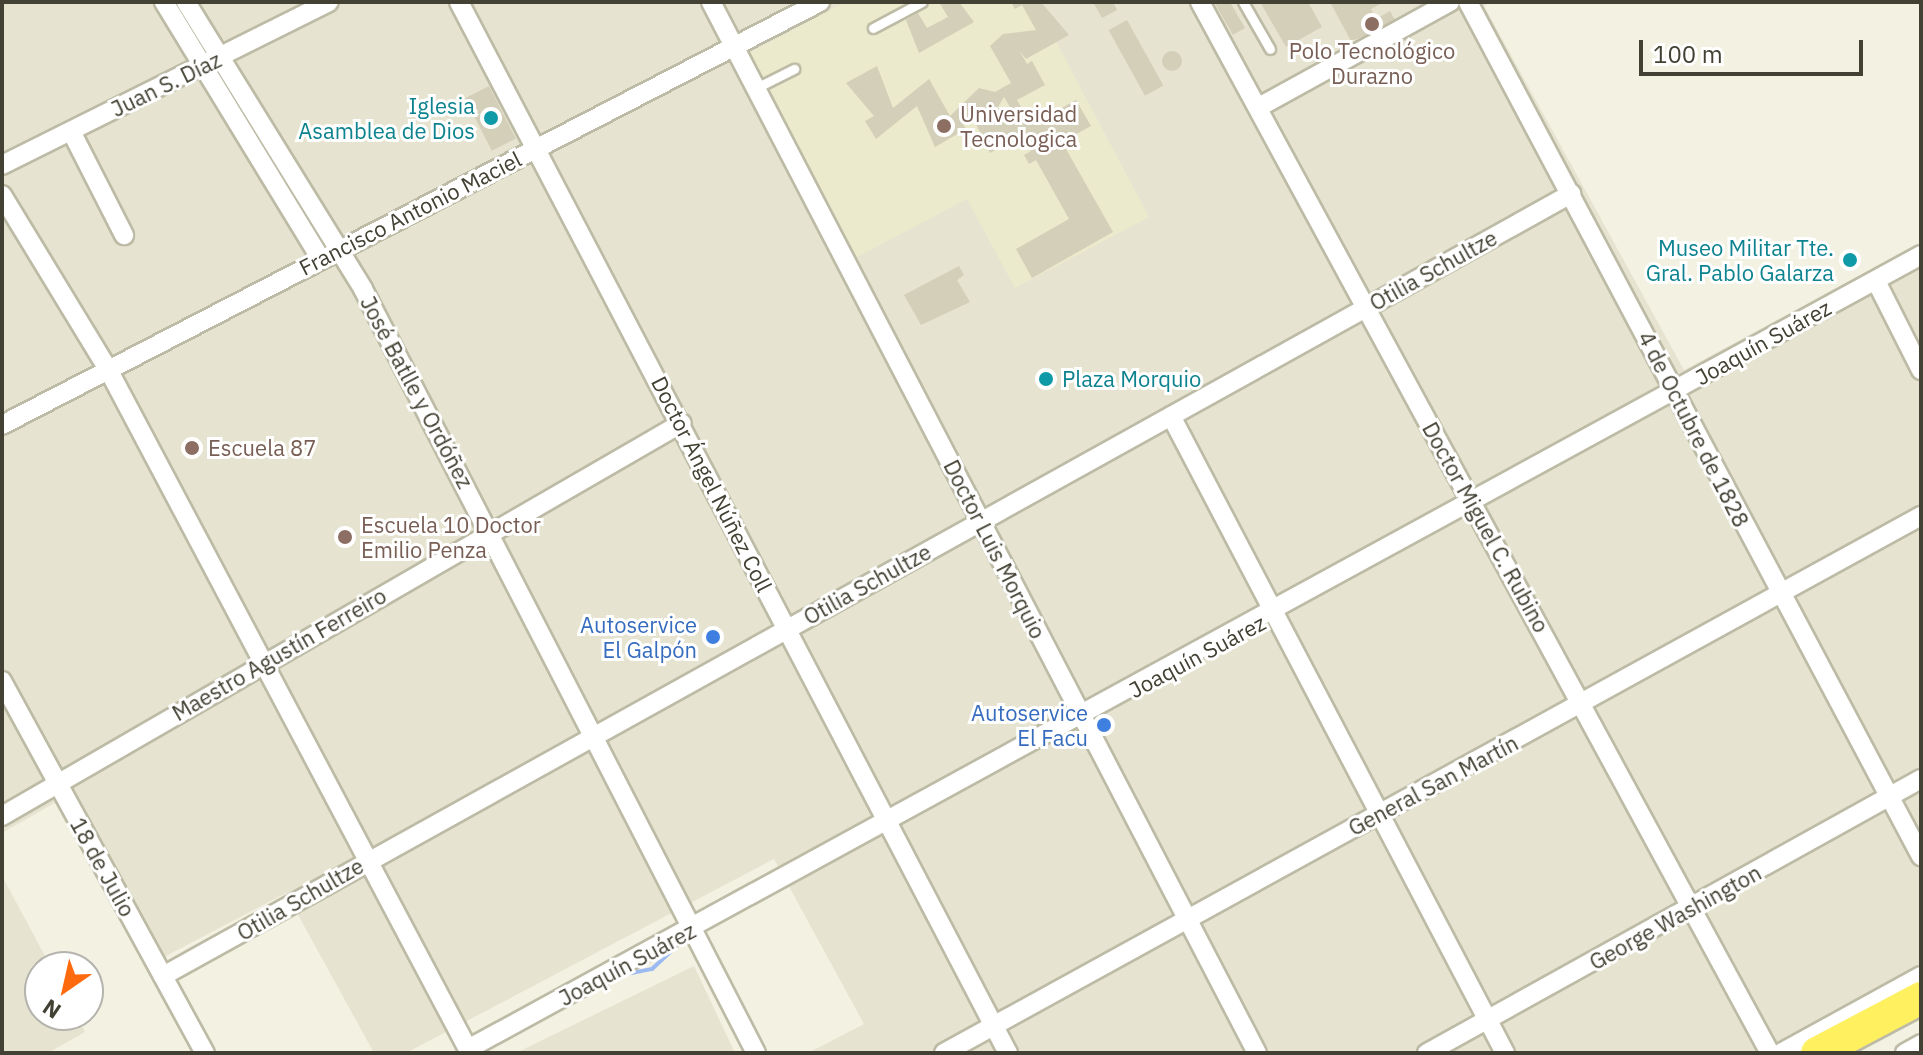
<!DOCTYPE html>
<meta charset="utf-8">
<style>
body{margin:0}
#map{position:relative;width:1923px;height:1055px;overflow:hidden;background:#f2f1e2;font-family:"IBM Plex Sans",sans-serif}
div>[style]{position:absolute}
.residential>*{inset:0;background:#e6e4d0}
.education>*{inset:0;background:#ebeacc}
.stream>*{height:4px;margin:-2px;padding:0 2px;transform-origin:2px;border-radius:2px;background:#9cbaf1}
.building>*{inset:0;background:#d3cfb8;transform-origin:0 0}
.round{border-radius:50%}
.roads{filter:drop-shadow(2px 0 #bdbba5) drop-shadow(-2px 0 #bdbba5) drop-shadow(0 2px #bdbba5) drop-shadow(0 -2px #bdbba5)}
.lane>*{height:9px;margin:-4.5px;padding:0 4.5px;transform-origin:4.5px;border-radius:4.5px;background:#fff}
.street>*{height:18px;margin:-9px;padding:0 9px;transform-origin:9px;border-radius:9px;background:#fff}
.highway>*{height:32px;margin:-16px;padding:0 16px;transform-origin:16px;border-radius:16px;background:#fff060}
.dots>*{width:22px;height:22px;translate:-50% -50%;box-sizing:border-box;border:4px solid #fff;border-radius:50%}
span{translate:-50% -50%;white-space:nowrap;text-align:center;line-height:1.15;-webkit-text-stroke:6px #fff;paint-order:stroke}
.education-label{font-size:22px;color:#785e54}
.left{translate:0 -50%;text-align:left}
.street-label{font-size:22px;color:#434133}
.culture-label{font-size:22px;color:#0d838f}
.right{translate:-100% -50%;text-align:right}
.shop-label{font-size:22px;color:#366cbe}
.frame{position:absolute;inset:0;border:4px solid #434133;pointer-events:none}
.north{position:absolute;left:24px;top:951px;width:80px;height:80px;box-sizing:border-box;background:#fff;border:2px solid #b4b3ad;border-radius:50%;rotate:214deg;font-size:22px;font-weight:700;line-height:32px;text-align:center;color:#434133}
.north::after{content:'';display:block;margin:auto;width:28px;height:36px;background:#ff6b0c;clip-path:polygon(50% 0,100% 100%,50% 72%,0 100%)}
.scale{position:absolute;left:1639px;top:40px;width:224px;height:36px;box-sizing:border-box;border:4px solid #434133;border-top:0;padding-left:10px;font-size:24px;line-height:28px;white-space:nowrap;color:#434133;-webkit-text-stroke:6px #fff;paint-order:stroke}
</style>
<div id="map">
<div class="residential">
<i style="clip-path:polygon(2px 2px,1491px 2px,1484px 6px,1684px 370px,1921px 243px,1921px 964px,1758px 1053px,808px 1053px,864px 1024px,774px 859px,406px 1053px,374px 1053px,286px 893px,164px 957px,72px 793px,2px 833px)"></i>
<i style="clip-path:polygon(2px 876px,51px 967px,40px 967px,40px 1015px,77px 1015px,85px 1032px,48px 1053px,2px 1053px)"></i>
<i style="clip-path:polygon(694px 966px,735px 1053px,516px 1053px)"></i>
</div>
<div class="education">
<i style="clip-path:polygon(846px 2px,1035px 2px,1149px 217px,1015px 288px,967px 199px,857px 257px,749px 53px)"></i>
</div>
<div class="stream">
<i style="left:621px;top:975px;width:32px;rotate:-11deg"></i>
<i style="left:652px;top:969px;width:26px;rotate:-43deg"></i>
</div>
<div class="building">
<i style="clip-path:polygon(939px 2px,959px 2px,974px 22px,919px 53px,906px 20px,918px 13px,927px 28px,948px 17px)"></i>
<i style="clip-path:polygon(evenodd,1011px 2px,1041px 2px,1069px 35px,1026px 59px,1019px 50px,1027px 64px,1032px 61px,1045px 85px,1017px 100px,1031px 125px,1076px 100px,1091px 126px,1062px 142px,1113px 232px,1032px 278px,1016px 249px,1069px 219px,1036px 160px,1029px 164px,1024px 155px,1031px 151px,1022px 135px,990px 153px,972px 116px,962px 122px,966px 129px,935px 147px,917px 106px,876px 139px,865px 121px,874px 116px,846px 83px,877px 66px,893px 108px,929px 79px,950px 116px,979px 88px,995px 92px,1011px 83px,990px 46px,1003px 34px,1036px 30px,1022px 5px,1015px 9px,1011px 2px,1004px 97px,1017px 119px,1007px 125px,998px 107px,1004px 97px)"></i>
<i style="clip-path:polygon(1093px 2px,1113px 2px,1117px 10px,1102px 18px)"></i>
<i style="clip-path:polygon(1214px 2px,1230px 2px,1245px 28px,1233px 35px)"></i>
<i style="clip-path:polygon(1260px 2px,1308px 2px,1322px 27px,1286px 47px)"></i>
<i style="clip-path:polygon(1330px 2px,1384px 2px,1371px 9px,1376px 19px,1390px 11px,1397px 24px,1351px 41px)"></i>
<i style="left:1127px;top:20px;width:75px;height:21px;rotate:61deg"></i>
<i class="round" style="left:1162px;top:51px;width:20px;height:20px"></i>
<i style="left:489px;top:86px;width:59px;height:27px;rotate:63deg"></i>
<i style="clip-path:polygon(959px 266px,964px 275px,957px 280px,970px 302px,921px 325px,904px 295px)"></i>
</div>
<div class="roads">
<div class="lane">
<i style="left:1243px;top:2px;width:54px;rotate:60.1deg"></i>
<i style="left:873px;top:28px;width:55px;rotate:-28deg"></i>
<i style="left:754px;top:89px;width:45px;rotate:-26.6deg"></i>
</div>
<div class="street">
<i style="left:164px;top:2px;width:300px;rotate:58.6deg"></i>
<i style="left:186px;top:2px;width:337px;rotate:58.3deg"></i>
<i style="left:363px;top:289px;width:859px;rotate:62.78deg"></i>
<i style="left:459px;top:2px;width:1186px;rotate:62.42deg"></i>
<i style="left:711px;top:2px;width:1184px;rotate:62.55deg"></i>
<i style="left:1200px;top:2px;width:1196px;rotate:61.53deg"></i>
<i style="left:1468px;top:2px;width:967px;rotate:62.06deg"></i>
<i style="left:1259px;top:107px;width:218px;rotate:-28.8deg"></i>
<i style="left:71px;top:131px;width:117px;rotate:63deg"></i>
<i style="left:2px;top:165px;width:365px;rotate:-26.5deg"></i>
<i style="left:2px;top:195px;width:206px;rotate:58.7deg"></i>
<i style="left:109px;top:371px;width:772px;rotate:62.11deg"></i>
<i style="left:1876px;top:281px;width:100px;rotate:63.2deg"></i>
<i style="left:1171px;top:416px;width:719px;rotate:62.33deg"></i>
<i style="left:2px;top:425px;width:921px;rotate:-27.34deg"></i>
<i style="left:2px;top:681px;width:424px;rotate:61.4deg"></i>
<i style="left:2px;top:816px;width:785px;rotate:-30.03deg"></i>
<i style="left:163px;top:976px;width:1611px;rotate:-29.05deg"></i>
<i style="left:468px;top:1049px;width:1656px;rotate:-28.65deg"></i>
<i style="left:944px;top:1053px;width:1115px;rotate:-28.8deg"></i>
<i style="left:1427px;top:1053px;width:565px;rotate:-29.02deg"></i>
<i style="left:1781px;top:1053px;width:160px;rotate:-28.8deg"></i>
<i style="left:1905px;top:1053px;width:18px;rotate:-29deg"></i>
</div>
<div class="highway">
<i style="left:1817px;top:1053px;width:118px;rotate:-27.9deg"></i>
</div>
</div>
<div class="dots">
<i style="left:1372px;top:24px;background:#8d6e63"></i>
<i style="left:491px;top:118px;background:#0f9aa8"></i>
<i style="left:944px;top:126px;background:#8d6e63"></i>
<i style="left:1850px;top:260px;background:#0f9aa8"></i>
<i style="left:1046px;top:379px;background:#0f9aa8"></i>
<i style="left:192px;top:448px;background:#8d6e63"></i>
<i style="left:345px;top:537px;background:#8d6e63"></i>
<i style="left:713px;top:637px;background:#3f7fe0"></i>
<i style="left:1104px;top:725px;background:#3f7fe0"></i>
</div>
<div class="education-label">
<span style="left:1372px;top:63px">Polo Tecnológico<br>Durazno</span>
<span class="left" style="left:960px;top:126px">Universidad<br>Tecnologica</span>
<span class="left" style="left:208px;top:448px">Escuela 87</span>
<span class="left" style="left:361px;top:537px">Escuela 10 Doctor<br>Emilio Penza</span>
</div>
<div class="street-label">
<span style="left:166px;top:84px;rotate:-26deg">Juan S. Díaz</span>
<span style="left:410px;top:213px;rotate:-27deg">Francisco Antonio Maciel</span>
<span style="left:1433px;top:270px;rotate:-29deg">Otilia Schultze</span>
<span style="left:1763px;top:342px;rotate:-29deg">Joaquín Suárez</span>
<span style="left:417px;top:392px;rotate:62deg">José Batlle y Ordóñez</span>
<span style="left:1694px;top:429px;rotate:63deg">4 de Octubre de 1828</span>
<span style="left:712px;top:484px;rotate:63deg">Doctor Ángel Núñez Coll</span>
<span style="left:1486px;top:527px;rotate:61deg">Doctor Miguel C. Rubino</span>
<span style="left:995px;top:549px;rotate:63deg">Doctor Luis Morquio</span>
<span style="left:867px;top:584px;rotate:-29deg">Otilia Schultze</span>
<span style="left:279px;top:654px;rotate:-30deg">Maestro Agustín Ferreiro</span>
<span style="left:1197px;top:656px;rotate:-28deg">Joaquín Suárez</span>
<span style="left:1433px;top:785px;rotate:-28deg">General San Martín</span>
<span style="left:103px;top:867px;rotate:61deg">18 de Julio</span>
<span style="left:300px;top:899px;rotate:-30deg">Otilia Schultze</span>
<span style="left:1675px;top:917px;rotate:-29deg">George Washington</span>
<span style="left:627px;top:964px;rotate:-28deg">Joaquín Suárez</span>
</div>
<div class="culture-label">
<span class="right" style="left:475px;top:118px">Iglesia<br>Asamblea de Dios</span>
<span class="right" style="left:1834px;top:260px">Museo Militar Tte.<br>Gral. Pablo Galarza</span>
<span class="left" style="left:1062px;top:379px">Plaza Morquio</span>
</div>
<div class="shop-label">
<span class="right" style="left:697px;top:637px">Autoservice<br>El Galpón</span>
<span class="right" style="left:1088px;top:725px">Autoservice<br>El Facu</span>
</div>
<div class="frame"></div>
<div class="north">N</div>
<div class="scale">100 m</div>
</div>
